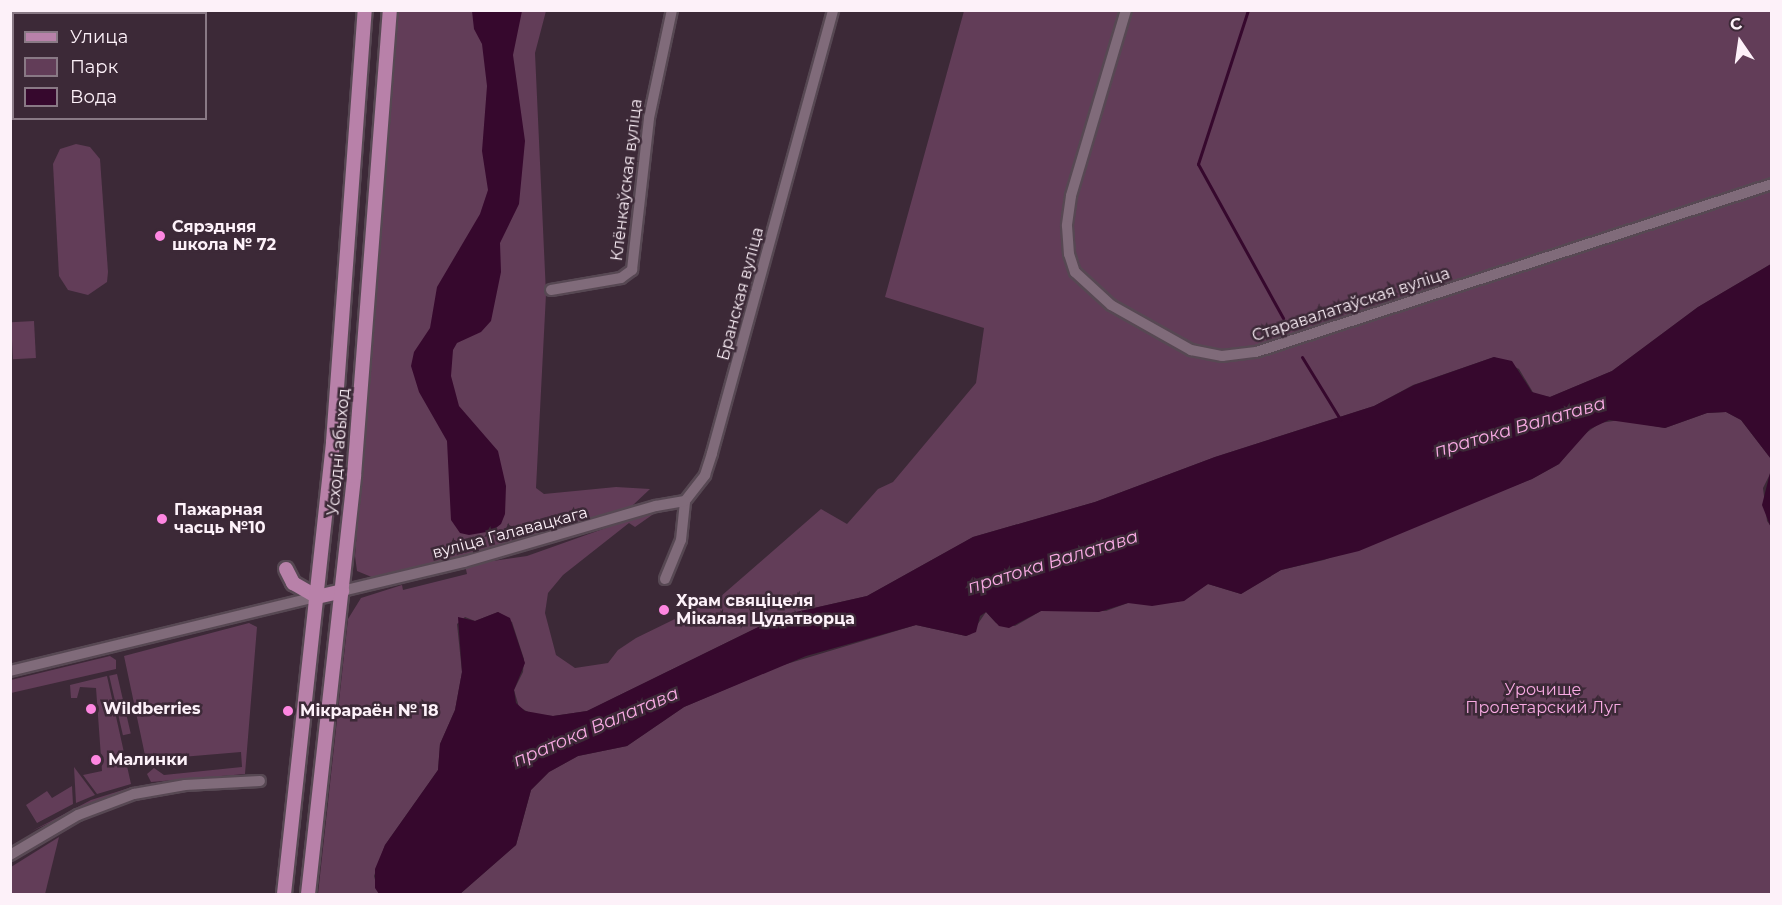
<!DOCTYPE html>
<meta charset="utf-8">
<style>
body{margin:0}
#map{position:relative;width:1782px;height:905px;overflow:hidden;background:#3c2937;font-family:Montserrat,sans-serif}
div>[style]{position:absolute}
.green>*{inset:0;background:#623d58;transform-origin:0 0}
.water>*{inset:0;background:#36082d}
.stream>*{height:3px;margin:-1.5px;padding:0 1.5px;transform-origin:1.5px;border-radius:1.5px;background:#36082d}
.roads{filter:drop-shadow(2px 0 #574853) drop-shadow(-2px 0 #574853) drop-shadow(0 2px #574853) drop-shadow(0 -2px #574853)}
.minor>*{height:10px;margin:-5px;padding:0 5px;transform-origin:5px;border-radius:5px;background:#806b7a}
.major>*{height:14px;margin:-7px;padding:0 7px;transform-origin:7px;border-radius:7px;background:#b881a9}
.dots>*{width:16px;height:16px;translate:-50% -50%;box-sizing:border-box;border:3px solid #3c2937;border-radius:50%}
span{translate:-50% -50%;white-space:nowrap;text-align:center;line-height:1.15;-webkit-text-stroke:5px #3c2937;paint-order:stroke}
.street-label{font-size:16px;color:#fdf1f9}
.poi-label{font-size:16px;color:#fdf1f9;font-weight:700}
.left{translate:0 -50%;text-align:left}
.park-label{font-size:16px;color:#f8aae3}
.water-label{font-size:18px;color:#f9abe4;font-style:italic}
.frame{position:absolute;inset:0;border:12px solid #fdf1f9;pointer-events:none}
.legend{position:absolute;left:12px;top:12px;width:195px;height:108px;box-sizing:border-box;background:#3c2937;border:2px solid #897985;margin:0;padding:8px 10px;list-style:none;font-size:18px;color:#fdf1f9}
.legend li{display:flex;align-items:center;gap:12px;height:30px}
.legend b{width:30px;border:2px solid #897985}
.north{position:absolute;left:1710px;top:12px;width:60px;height:60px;-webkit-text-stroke:4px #3c2937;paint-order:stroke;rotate:347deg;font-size:16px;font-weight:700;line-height:24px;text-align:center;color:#fdf1f9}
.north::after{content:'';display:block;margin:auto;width:21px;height:27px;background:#fdf1f9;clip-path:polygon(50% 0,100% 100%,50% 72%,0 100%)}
</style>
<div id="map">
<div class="green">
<i style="clip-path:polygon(397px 11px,546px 11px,535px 53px,546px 294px,536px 488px,544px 494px,616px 487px,650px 489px,632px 506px,531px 539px,374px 578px,357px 571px,355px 556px)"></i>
<i style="clip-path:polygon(964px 11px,1771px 11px,1771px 264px,1698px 307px,1612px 371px,1550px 397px,1534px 394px,1519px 369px,1494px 357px,1413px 385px,1374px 406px,1215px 457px,1095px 502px,973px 537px,867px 596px,783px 615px,587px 711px,553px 716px,532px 714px,519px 707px,514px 690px,523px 672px,524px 659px,512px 622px,498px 612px,475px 621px,465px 617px,457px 624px,462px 672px,455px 710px,440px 744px,438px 770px,385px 845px,374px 876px,379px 894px,318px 894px,348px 619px,361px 598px,402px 585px,403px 590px,467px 574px,465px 565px,527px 556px,662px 508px,635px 527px,629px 523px,563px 575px,548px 593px,545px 613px,556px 655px,575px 668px,608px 663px,618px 650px,636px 638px,720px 597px,821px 509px,847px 524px,878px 489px,893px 482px,976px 383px,984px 328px,885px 297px)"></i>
<i style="clip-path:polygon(76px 144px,90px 147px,100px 159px,108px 272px,107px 282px,88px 295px,68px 290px,59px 276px,53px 164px,60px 149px)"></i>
<i style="left:34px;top:321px;width:37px;height:23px;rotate:87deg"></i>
<i style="clip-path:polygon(1726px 412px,1741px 420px,1771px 459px,1771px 472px,1763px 488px,1767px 521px,1772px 528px,1771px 894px,460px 894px,516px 845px,531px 790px,549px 772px,578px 756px,627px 746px,684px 707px,780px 666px,916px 625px,966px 636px,971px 634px,986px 612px,996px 623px,1015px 626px,1041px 611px,1106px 611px,1128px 603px,1178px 602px,1208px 584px,1241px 594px,1281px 570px,1324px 560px,1532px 479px,1559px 464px,1582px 436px,1600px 423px,1620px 420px,1665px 428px,1707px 413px)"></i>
<i style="clip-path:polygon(249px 623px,257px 627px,245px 774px,151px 782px,147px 774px,154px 768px,164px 775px,242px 767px,241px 752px,146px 760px,124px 656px)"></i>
<i style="clip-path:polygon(110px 656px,116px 660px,116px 669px,11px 693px,11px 680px)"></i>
<i style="left:117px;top:674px;width:61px;height:8px;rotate:77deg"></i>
<i style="clip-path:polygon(107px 676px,131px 784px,97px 794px,83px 775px,102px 771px,96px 688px,80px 687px,77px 698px,71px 698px,70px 685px)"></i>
<i style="clip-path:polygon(74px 767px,95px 795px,76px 803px)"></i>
<i style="clip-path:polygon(72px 786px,73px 804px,37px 823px,26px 805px,47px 791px,52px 798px)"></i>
<i style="clip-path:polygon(132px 787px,130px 791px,95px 802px,32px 831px,91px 800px)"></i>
<i style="clip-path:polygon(59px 837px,45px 894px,11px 894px,11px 867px)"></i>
</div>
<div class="water">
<i style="clip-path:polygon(472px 11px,522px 11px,513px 55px,525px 141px,519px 204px,500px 243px,501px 272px,491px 321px,481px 332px,457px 343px,453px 350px,451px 376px,459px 406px,498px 451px,506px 486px,505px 514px,501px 524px,492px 531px,469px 535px,460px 533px,451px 520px,447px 441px,419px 392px,411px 366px,414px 352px,430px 328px,437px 287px,480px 214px,488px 190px,482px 151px,487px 86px,482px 44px,474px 29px)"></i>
<i style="clip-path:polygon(1771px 264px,1771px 459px,1741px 420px,1726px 412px,1707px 413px,1665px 428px,1609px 420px,1590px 429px,1559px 464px,1532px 479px,1359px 551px,1281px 570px,1241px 594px,1208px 584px,1184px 601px,1152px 606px,1128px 603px,1099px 612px,1041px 611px,1009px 628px,999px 626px,986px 612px,980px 616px,976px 632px,966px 636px,916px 625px,806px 656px,684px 707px,627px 746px,578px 756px,549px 772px,531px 790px,516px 845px,460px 894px,379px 894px,375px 888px,375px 869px,385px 845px,438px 770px,440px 744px,455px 710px,462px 672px,458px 617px,475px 621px,498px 612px,510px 618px,525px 663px,514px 690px,516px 703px,525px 711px,553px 716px,587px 711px,783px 615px,867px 596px,973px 537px,1095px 502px,1215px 457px,1374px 406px,1414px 385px,1494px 357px,1512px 361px,1532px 392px,1550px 397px,1612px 371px,1698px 307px)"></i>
<i style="clip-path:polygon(1771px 469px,1772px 528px,1771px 528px,1762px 505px)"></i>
</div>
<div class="stream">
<i style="left:1248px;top:10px;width:162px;rotate:108deg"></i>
<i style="left:1198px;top:164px;width:176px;rotate:61.1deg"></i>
<i style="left:1302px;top:357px;width:73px;rotate:58.5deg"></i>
</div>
<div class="roads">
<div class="minor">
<i style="left:1126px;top:10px;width:194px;rotate:106.5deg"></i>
<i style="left:1071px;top:196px;width:30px;rotate:98deg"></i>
<i style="left:1067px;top:226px;width:28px;rotate:86deg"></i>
<i style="left:1069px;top:254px;width:19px;rotate:72deg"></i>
<i style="left:1075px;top:272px;width:49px;rotate:42.5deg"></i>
<i style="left:1111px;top:305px;width:92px;rotate:29.4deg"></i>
<i style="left:1191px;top:350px;width:32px;rotate:11deg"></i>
<i style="left:1222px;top:356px;width:34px;rotate:-7deg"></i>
<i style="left:1256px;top:352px;width:543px;rotate:-18.03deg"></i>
<i style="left:551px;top:290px;width:71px;rotate:-9.7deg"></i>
<i style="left:621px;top:278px;width:14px;rotate:-36deg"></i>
<i style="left:632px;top:270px;width:153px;rotate:-83.6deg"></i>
<i style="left:649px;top:118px;width:110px;rotate:-78deg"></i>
<i style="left:665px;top:579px;width:42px;rotate:-67.7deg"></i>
<i style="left:681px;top:540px;width:39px;rotate:-84deg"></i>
<i style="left:685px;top:501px;width:33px;rotate:-52deg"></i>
<i style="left:705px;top:475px;width:23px;rotate:-72deg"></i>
<i style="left:712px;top:453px;width:459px;rotate:-74.7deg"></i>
<i style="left:342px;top:591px;width:125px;rotate:-13.4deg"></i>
<i style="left:464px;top:562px;width:200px;rotate:-16.3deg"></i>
<i style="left:656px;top:506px;width:29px;rotate:-10deg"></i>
<i style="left:10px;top:671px;width:316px;rotate:-13.6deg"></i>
<i style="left:10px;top:855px;width:79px;rotate:-30.5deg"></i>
<i style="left:78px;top:815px;width:60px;rotate:-20.6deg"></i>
<i style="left:134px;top:794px;width:52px;rotate:-10deg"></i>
<i style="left:185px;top:785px;width:75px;rotate:-3.1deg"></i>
</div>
<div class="major">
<i style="left:286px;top:569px;width:16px;rotate:63deg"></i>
<i style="left:293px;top:583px;width:28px;rotate:30deg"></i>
<i style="left:317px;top:597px;width:26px;rotate:-13deg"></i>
<i style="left:284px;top:894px;width:455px;rotate:-83.8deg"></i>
<i style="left:333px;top:442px;width:433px;rotate:-85.8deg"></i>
<i style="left:308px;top:894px;width:421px;rotate:-83.7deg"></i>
<i style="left:354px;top:476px;width:467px;rotate:-85.6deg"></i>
</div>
</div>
<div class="dots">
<i style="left:160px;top:236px;background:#fe86e1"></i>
<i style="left:162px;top:519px;background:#fe86e1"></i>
<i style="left:664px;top:610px;background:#fe86e1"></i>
<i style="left:91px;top:709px;background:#fe86e1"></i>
<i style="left:288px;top:711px;background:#fe86e1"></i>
<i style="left:96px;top:760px;background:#fe86e1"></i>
</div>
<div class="street-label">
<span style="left:627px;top:180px;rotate:-83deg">Клёнкаўская вуліца</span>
<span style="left:741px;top:294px;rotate:-75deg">Бранская вуліца</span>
<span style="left:1351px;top:305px;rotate:-18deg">Старавалатаўская вуліца</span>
<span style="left:339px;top:452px;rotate:-85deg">Усходні абыход</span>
<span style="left:510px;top:533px;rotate:-15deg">вуліца Галавацкага</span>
</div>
<div class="poi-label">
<span class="left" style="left:172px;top:236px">Сярэдняя<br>школа № 72</span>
<span class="left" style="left:174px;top:519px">Пажарная<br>часць №10</span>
<span class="left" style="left:676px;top:610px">Храм свяціцеля<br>Мікалая Цудатворца</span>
<span class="left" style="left:103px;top:709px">Wildberries</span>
<span class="left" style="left:300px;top:711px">Мікрараён № 18</span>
<span class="left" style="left:108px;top:760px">Малинки</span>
</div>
<div class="park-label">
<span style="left:1543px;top:699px">Урочище<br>Пролетарский Луг</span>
</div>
<div class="water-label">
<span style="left:1520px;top:427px;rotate:-16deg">пратока Валатава</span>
<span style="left:1053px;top:562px;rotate:-17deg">пратока Валатава</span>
<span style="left:596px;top:727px;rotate:-23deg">пратока Валатава</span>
</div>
<div class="frame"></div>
<ul class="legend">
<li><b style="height:8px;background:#b881a9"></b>Улица</li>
<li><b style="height:16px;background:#623d58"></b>Парк</li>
<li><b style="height:16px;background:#36082d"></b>Вода</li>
</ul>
<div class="north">С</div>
</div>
